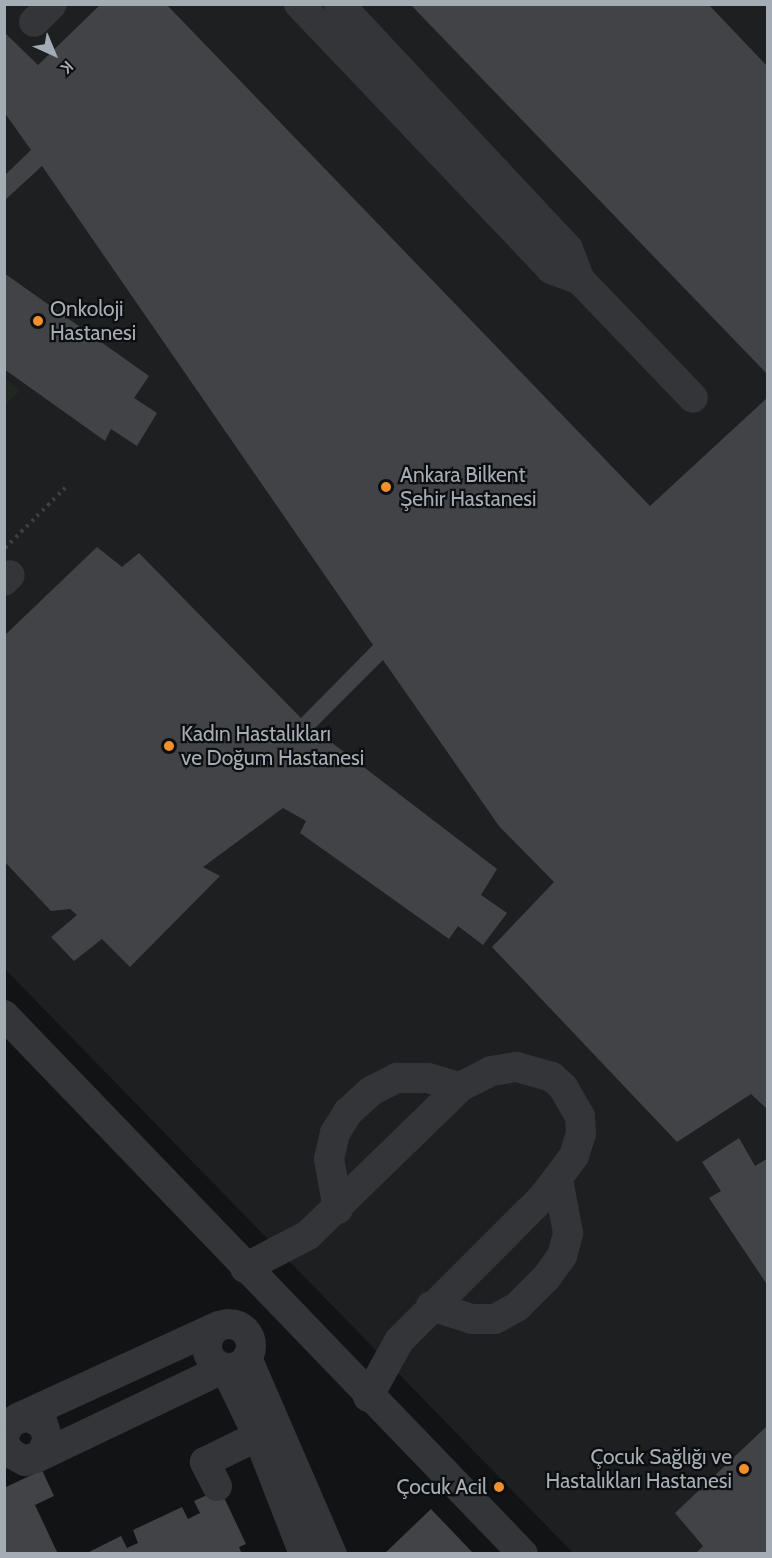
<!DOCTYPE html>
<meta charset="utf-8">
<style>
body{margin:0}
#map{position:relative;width:772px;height:1558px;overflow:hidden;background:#121314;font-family:Cabin,sans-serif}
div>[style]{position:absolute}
.built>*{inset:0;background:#1e1f21}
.green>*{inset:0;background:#1f271f}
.building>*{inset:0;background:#414347}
.path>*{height:4px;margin-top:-2px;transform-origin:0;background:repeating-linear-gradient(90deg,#393c40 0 3px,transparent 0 7.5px)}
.minor>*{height:30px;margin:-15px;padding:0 15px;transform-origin:15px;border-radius:15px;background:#333539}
.minor>.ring{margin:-15px;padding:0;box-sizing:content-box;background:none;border:30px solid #333539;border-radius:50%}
.dots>*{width:16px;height:16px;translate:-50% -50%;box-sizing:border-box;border:3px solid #0d0e0f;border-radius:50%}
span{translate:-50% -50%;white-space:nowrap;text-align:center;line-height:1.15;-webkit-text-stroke:4.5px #0d0e0f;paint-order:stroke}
.poi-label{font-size:21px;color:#a4acb5}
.left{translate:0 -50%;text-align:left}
.right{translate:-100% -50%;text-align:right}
.frame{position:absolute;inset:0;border:6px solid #a4acb5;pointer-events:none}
.north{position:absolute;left:24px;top:24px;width:60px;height:60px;-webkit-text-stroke:4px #0d0e0f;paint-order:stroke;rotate:136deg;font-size:16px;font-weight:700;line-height:24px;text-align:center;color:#a4acb5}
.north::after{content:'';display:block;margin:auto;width:21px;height:27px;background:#a4acb5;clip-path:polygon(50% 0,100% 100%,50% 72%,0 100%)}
</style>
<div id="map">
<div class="built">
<i style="clip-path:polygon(5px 5px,767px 5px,767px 1553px,573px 1553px,5px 969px)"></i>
</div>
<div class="green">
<i style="clip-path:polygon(5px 379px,20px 391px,5px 405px)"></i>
</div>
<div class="building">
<i style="clip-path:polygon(101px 4px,166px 4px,650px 506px,768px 397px,768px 1110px,751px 1094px,677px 1142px,492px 947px,554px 882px,499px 826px,383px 660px,314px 729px,497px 869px,481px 895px,507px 913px,483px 945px,458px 926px,449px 939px,300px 833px,306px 821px,283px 808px,203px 867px,220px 876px,130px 967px,102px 939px,74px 961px,51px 937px,77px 915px,70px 909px,51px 911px,4px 861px,4px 636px,97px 547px,122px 567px,139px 553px,301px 718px,373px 645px,42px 166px,4px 201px,4px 176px,31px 150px,4px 112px,4px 32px,38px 65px)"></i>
<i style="clip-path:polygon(410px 4px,708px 4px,768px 67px,768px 375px)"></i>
<i style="clip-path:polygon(4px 273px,149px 376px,134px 398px,157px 413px,137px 446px,111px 429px,105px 441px,4px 369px)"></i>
<i style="clip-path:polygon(739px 1138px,755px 1166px,768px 1158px,768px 1286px,709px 1198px,721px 1191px,702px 1162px)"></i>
<i style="clip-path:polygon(768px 1425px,768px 1554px,695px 1554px,703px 1546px,675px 1513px)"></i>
<i style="clip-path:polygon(42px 1470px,54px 1496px,35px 1505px,58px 1554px,4px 1554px,4px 1488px)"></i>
<i style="clip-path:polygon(220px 1489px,246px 1544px,239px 1547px,242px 1554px,85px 1554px,121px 1536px,127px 1548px,138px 1543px,133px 1530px,182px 1507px,188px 1519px,200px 1513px,194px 1501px)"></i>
<i style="clip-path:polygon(431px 1509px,474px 1554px,384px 1554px)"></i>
</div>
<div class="path">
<i style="left:5px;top:548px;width:88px;rotate:-45deg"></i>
</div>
<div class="minor">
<i style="left:299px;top:4px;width:366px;rotate:46.4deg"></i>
<i style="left:551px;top:269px;width:31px;rotate:21deg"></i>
<i style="left:339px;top:4px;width:335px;rotate:46.9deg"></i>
<i style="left:568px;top:249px;width:33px;rotate:69deg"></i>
<i style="left:580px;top:280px;width:163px;rotate:46.2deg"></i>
<i style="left:34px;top:22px;width:25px;rotate:-45deg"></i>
<i style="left:4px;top:581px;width:8px;rotate:-45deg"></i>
<i style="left:4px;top:1015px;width:748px;rotate:46.08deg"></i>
<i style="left:338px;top:1209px;width:51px;rotate:-100.2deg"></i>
<i style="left:329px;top:1159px;width:27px;rotate:-77deg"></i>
<i style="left:335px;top:1133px;width:25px;rotate:-58deg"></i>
<i style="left:348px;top:1112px;width:31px;rotate:-42deg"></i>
<i style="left:371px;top:1091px;width:29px;rotate:-27deg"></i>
<i style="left:397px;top:1078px;width:31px"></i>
<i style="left:428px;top:1078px;width:33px;rotate:16deg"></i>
<i style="left:245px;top:1268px;width:71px;rotate:-27.6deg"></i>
<i style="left:308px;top:1235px;width:212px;rotate:-44.2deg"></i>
<i style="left:460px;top:1087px;width:35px;rotate:-27deg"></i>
<i style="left:491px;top:1071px;width:26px;rotate:-9deg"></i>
<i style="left:517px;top:1067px;width:36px;rotate:16deg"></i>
<i style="left:552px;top:1077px;width:15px;rotate:42deg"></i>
<i style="left:563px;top:1087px;width:34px;rotate:60deg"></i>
<i style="left:580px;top:1116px;width:18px;rotate:87deg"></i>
<i style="left:581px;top:1134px;width:23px;rotate:108deg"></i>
<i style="left:574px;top:1156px;width:50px;rotate:126.9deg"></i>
<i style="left:544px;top:1196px;width:205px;rotate:135deg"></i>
<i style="left:399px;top:1341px;width:64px;rotate:119deg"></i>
<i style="left:431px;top:1306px;width:43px;rotate:17.6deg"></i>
<i style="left:472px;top:1319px;width:23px"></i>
<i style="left:495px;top:1319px;width:25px;rotate:-29deg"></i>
<i style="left:517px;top:1307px;width:41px;rotate:-45deg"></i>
<i style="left:546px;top:1278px;width:27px;rotate:-54deg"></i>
<i style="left:562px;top:1256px;width:24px;rotate:-75deg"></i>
<i style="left:568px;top:1233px;width:55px;rotate:-100.5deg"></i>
<i class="ring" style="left:207px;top:1324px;width:14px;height:14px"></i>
<i style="left:247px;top:1358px;width:214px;rotate:66.6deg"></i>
<i style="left:18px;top:1418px;width:221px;rotate:-24.6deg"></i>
<i style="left:4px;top:1435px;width:15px;rotate:-62deg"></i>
<i style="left:11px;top:1422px;width:17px;rotate:-21deg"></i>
<i style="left:27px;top:1416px;width:18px;rotate:27deg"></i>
<i style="left:43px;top:1424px;width:16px;rotate:72deg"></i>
<i style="left:48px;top:1439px;width:17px;rotate:114deg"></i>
<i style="left:41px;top:1455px;width:17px;rotate:159deg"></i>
<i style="left:25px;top:1461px;width:17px;rotate:-152deg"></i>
<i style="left:10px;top:1453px;width:13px;rotate:-119deg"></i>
<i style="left:36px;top:1458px;width:209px;rotate:-25.5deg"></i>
<i style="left:225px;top:1368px;width:76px;rotate:64.1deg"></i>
<i style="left:258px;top:1436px;width:127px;rotate:68.7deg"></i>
<i style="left:217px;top:1486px;width:27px;rotate:-117deg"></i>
<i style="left:205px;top:1462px;width:59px;rotate:-26.1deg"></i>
</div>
<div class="dots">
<i style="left:38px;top:321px;background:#f18f2d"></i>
<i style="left:386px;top:487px;background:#f18f2d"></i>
<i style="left:169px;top:746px;background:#f18f2d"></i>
<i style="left:744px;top:1469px;background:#f18f2d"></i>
<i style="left:499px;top:1487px;background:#f18f2d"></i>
</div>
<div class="poi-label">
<span class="left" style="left:50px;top:321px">Onkoloji<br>Hastanesi</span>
<span class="left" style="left:400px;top:487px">Ankara Bilkent<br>Şehir Hastanesi</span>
<span class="left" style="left:181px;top:746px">Kadın Hastalıkları<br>ve Doğum Hastanesi</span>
<span class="right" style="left:732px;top:1469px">Çocuk Sağlığı ve<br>Hastalıkları Hastanesi</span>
<span class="right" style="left:487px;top:1487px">Çocuk Acil</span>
</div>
<div class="frame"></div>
<div class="north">K</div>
</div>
